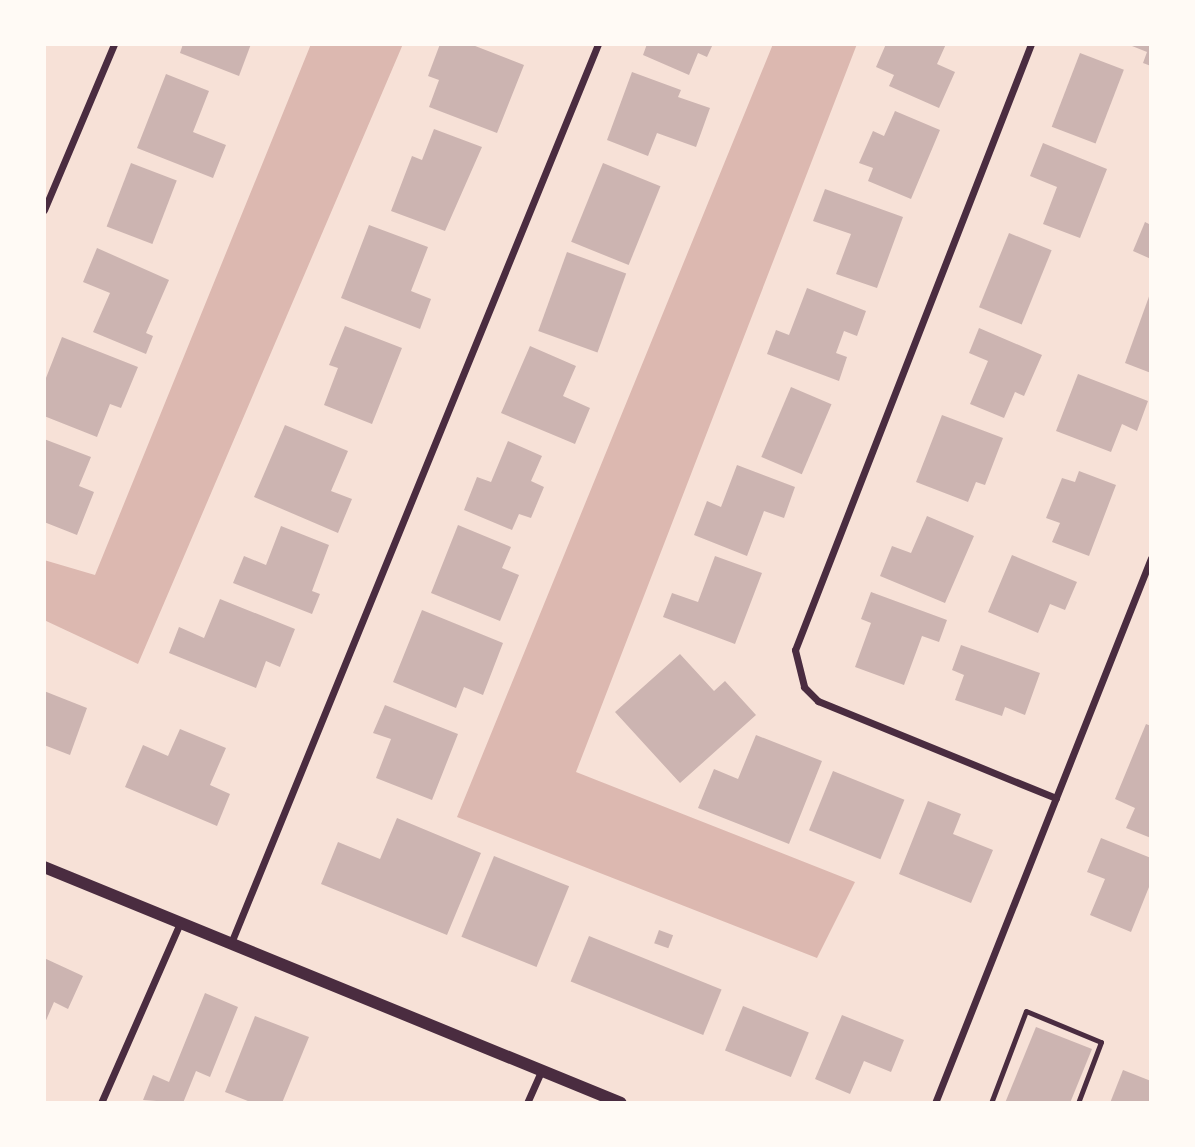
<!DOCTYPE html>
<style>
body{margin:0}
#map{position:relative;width:1195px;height:1147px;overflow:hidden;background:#f7e1d7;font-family:"Asap Condensed",sans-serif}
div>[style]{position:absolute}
.water>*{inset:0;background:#dcb8b0}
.building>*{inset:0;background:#ccb4b1;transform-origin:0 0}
.service>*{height:5px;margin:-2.5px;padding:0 2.5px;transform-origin:2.5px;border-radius:2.5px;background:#4a2c40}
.minor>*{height:7px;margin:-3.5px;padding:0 3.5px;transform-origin:3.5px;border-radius:3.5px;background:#4a2c40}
.tertiary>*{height:12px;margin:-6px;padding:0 6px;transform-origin:6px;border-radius:6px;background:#4a2c40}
span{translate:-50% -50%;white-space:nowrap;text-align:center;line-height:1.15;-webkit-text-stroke:7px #fffaf5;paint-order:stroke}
.frame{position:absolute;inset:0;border:46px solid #fffaf5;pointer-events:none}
</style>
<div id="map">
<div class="water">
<i style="clip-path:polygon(311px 44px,403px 44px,138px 664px,44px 620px,44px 560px,95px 575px)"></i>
<i style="clip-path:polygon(773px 44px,857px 44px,576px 772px,855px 882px,817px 958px,457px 817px)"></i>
</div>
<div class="building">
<i style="clip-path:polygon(183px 44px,251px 44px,239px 76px,180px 53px)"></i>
<i style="clip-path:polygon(440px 44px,470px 44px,524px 65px,497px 133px,429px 107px,439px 80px,428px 76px)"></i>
<i style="clip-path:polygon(647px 44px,713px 44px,707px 57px,698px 53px,689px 75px,643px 55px)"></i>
<i style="clip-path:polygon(886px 44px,946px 44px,937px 64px,955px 72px,939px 108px,889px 86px,894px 75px,876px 67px)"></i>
<i style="clip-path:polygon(1127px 44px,1151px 44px,1151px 66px,1143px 63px,1147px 52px)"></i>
<i style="left:1080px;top:53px;width:47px;height:79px;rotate:21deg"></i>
<i style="clip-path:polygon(632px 72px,681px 90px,678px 97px,710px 108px,696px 147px,657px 133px,648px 156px,607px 140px)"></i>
<i style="clip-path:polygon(166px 74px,209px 91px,193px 132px,226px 145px,213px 178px,137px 148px)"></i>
<i style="clip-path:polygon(895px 111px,940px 130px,911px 199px,868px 181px,873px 168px,859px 163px,873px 131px,884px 136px)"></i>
<i style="clip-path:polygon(434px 129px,482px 147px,445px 231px,391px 211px,412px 156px,422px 160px)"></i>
<i style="clip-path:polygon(1043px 143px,1107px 169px,1080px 238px,1043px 224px,1057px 187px,1030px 176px)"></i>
<i style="left:131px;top:163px;width:49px;height:68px;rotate:21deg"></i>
<i style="left:603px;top:163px;width:62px;height:85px;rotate:22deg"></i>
<i style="clip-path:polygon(825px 189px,903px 217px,877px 288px,836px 274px,851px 234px,813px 221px)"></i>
<i style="clip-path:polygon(1145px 222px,1151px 225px,1151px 259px,1133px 251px)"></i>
<i style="clip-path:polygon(369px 225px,428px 247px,411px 291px,431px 299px,420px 329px,341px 298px)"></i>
<i style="left:1009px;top:233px;width:46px;height:80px;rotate:22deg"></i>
<i style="clip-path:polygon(97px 248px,169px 280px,146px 333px,153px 336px,146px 354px,93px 332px,110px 293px,83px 282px)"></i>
<i style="left:567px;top:252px;width:63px;height:84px;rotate:20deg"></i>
<i style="clip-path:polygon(807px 288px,866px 311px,857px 336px,844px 331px,836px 353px,847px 357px,839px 381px,767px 354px,776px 330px,789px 335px)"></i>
<i style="clip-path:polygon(1151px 291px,1151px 373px,1125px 363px)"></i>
<i style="clip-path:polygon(345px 326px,402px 348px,372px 424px,324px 405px,338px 368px,329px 365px)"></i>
<i style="clip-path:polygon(979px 328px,1042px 355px,1024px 396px,1015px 392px,1004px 418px,970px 404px,988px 361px,969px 353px)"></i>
<i style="clip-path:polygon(62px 337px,138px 367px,121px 408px,110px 404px,97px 437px,44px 416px,44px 383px)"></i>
<i style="clip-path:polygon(530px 346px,576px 366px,563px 396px,590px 408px,575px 444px,501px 413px)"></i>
<i style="clip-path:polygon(1078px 374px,1148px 401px,1137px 431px,1122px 424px,1111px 452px,1056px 431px)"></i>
<i style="left:791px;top:387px;width:44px;height:76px;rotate:23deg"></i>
<i style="clip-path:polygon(942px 415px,1003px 438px,985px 485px,976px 482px,968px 502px,916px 482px)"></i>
<i style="clip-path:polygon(285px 425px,348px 451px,331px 491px,352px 499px,338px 533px,254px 497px)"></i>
<i style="clip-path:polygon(44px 439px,91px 457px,79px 486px,94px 492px,77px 535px,44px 522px)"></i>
<i style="clip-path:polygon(508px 441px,542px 456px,531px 481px,544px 487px,531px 518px,519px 514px,512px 530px,464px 510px,477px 477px,491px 482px)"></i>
<i style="clip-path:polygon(737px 465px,795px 487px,784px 518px,764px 511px,747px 556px,694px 535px,707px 501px,721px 507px)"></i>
<i style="clip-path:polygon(1079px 471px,1116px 485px,1089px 556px,1052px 542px,1060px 523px,1046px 518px,1062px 478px,1075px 482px)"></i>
<i style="clip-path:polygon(927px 516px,974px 536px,945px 603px,880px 576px,892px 546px,911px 553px)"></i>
<i style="clip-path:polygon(458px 525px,511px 547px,502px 568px,519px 575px,500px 621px,431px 593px)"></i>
<i style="clip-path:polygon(281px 526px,329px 545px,312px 591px,320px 594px,312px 614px,233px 583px,244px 556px,266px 565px)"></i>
<i style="clip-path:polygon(1012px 555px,1077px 582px,1065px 610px,1050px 604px,1038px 633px,988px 612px)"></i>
<i style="clip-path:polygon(715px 556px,762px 573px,735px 644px,663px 617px,672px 593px,698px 602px)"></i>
<i style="clip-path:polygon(871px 592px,947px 620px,939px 642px,922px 636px,904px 685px,855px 667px,871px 623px,861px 619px)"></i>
<i style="clip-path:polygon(220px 599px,295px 629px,280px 667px,266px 661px,256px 688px,169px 653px,179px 627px,204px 638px)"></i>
<i style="clip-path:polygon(422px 610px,503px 643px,483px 695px,464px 687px,456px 708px,393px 682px)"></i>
<i style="clip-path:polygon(961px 645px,1040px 673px,1025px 715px,1005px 707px,1002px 716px,955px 700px,964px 675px,952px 670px)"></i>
<i style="clip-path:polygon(680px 654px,714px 691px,725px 681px,756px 715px,680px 783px,615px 712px)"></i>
<i style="clip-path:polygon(44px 691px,87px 708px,70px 755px,44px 745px)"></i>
<i style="clip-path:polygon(385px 705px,458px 734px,432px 800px,376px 778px,391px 739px,373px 733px)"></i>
<i style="clip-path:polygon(1146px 724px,1151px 726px,1151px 838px,1126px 828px,1135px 808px,1115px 799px)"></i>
<i style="clip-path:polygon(180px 729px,226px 748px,210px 785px,230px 794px,217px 826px,125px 787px,143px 745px,168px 756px)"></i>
<i style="clip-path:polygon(756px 735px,822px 761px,789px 844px,698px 808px,714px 769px,738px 779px)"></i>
<i style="left:833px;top:771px;width:77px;height:64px;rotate:22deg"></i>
<i style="clip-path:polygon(928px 801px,961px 814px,953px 834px,993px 850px,971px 903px,899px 874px)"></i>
<i style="clip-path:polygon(397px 818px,481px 853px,447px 935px,321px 884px,338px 842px,380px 859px)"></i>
<i style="clip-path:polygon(1101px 838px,1151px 858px,1151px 882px,1131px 932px,1090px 915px,1105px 879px,1087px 872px)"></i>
<i style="left:494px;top:856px;width:81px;height:87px;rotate:22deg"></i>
<i style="left:659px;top:930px;width:15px;height:14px;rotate:20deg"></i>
<i style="left:589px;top:936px;width:143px;height:49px;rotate:22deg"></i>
<i style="clip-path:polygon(44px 958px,83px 976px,68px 1009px,54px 1002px,44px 1025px)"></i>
<i style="clip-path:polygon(205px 993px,238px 1007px,210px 1077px,196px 1071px,183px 1103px,143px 1100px,153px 1075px,169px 1082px)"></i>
<i style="left:743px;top:1006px;width:71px;height:48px;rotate:22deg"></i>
<i style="clip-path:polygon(842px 1015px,904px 1040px,891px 1072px,864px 1061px,850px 1094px,815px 1079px)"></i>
<i style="clip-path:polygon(255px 1016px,309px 1037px,282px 1103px,253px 1103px,225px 1092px)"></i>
<i style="clip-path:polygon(1036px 1027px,1092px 1049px,1070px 1103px,1005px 1103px)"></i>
<i style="clip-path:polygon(1123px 1070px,1151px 1081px,1151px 1103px,1110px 1103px)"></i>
</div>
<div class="service">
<i style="left:991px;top:1103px;width:98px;rotate:-69.2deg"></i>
<i style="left:1026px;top:1011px;width:81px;rotate:22.5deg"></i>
<i style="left:1101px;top:1042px;width:65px;rotate:110.7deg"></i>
</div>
<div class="minor">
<i style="left:1031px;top:44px;width:650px;rotate:111.28deg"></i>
<i style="left:795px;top:650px;width:38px;rotate:76deg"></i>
<i style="left:804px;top:687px;width:20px;rotate:45deg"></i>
<i style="left:818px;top:701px;width:257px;rotate:22.2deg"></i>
<i style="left:44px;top:210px;width:180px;rotate:-67.1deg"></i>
<i style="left:231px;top:943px;width:971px;rotate:-67.79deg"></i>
<i style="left:101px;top:1103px;width:197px;rotate:-66.3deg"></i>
<i style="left:527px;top:1103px;width:35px;rotate:-66deg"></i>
<i style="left:935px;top:1103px;width:586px;rotate:-68.38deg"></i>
</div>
<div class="tertiary">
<i style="left:44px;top:867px;width:623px;rotate:22.25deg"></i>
</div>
<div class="frame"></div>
</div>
